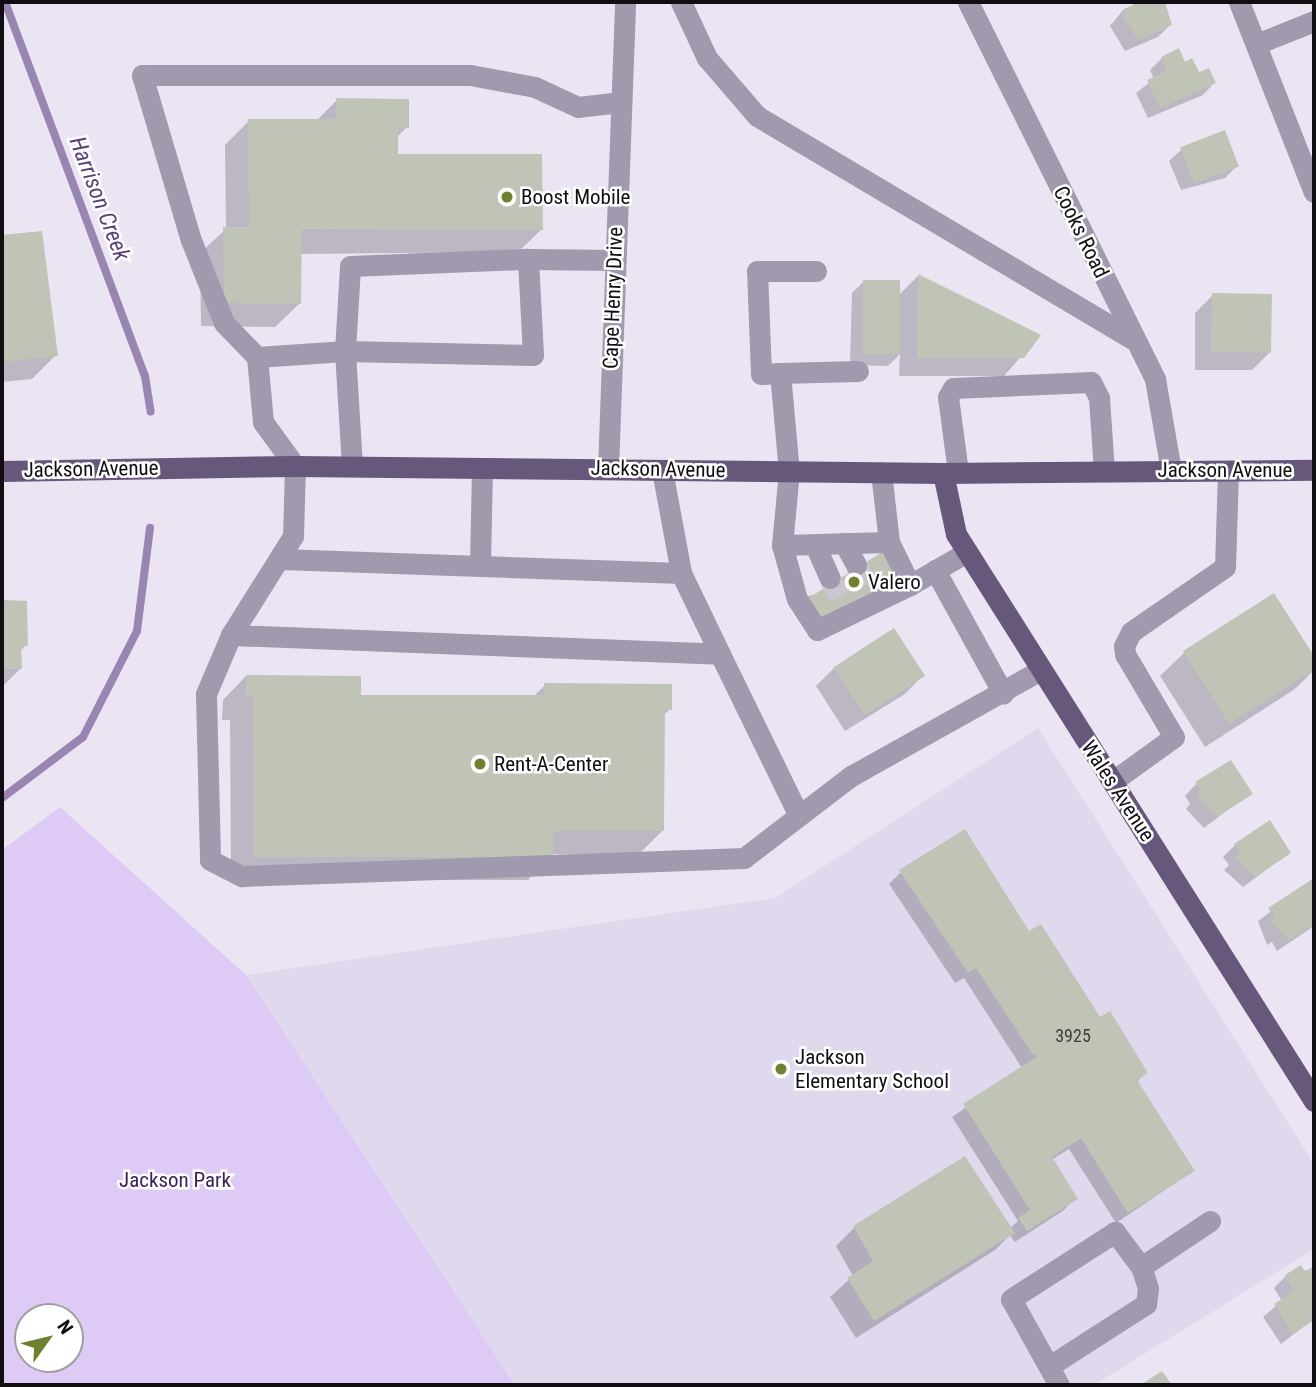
<!DOCTYPE html>
<style>
body{margin:0}
#map{position:relative;width:1316px;height:1387px;overflow:hidden;background:#ebe5f3;font-family:"Roboto Condensed",sans-serif}
div>[style]{position:absolute}
.built>*{inset:0;background:#e0d8ec}
.green>*{inset:0;background:#ddcaf5}
.shadow>*{inset:0;background:#0003}
.stream>*{height:8px;margin:-4px;padding:0 4px;transform-origin:4px;border-radius:4px;background:#9985b2}
.building>*{inset:0;background:#c0c4b7;transform-origin:0 0}
.minor-tunnel>*{height:21px;margin-top:-10.5px;transform-origin:0;background:repeating-linear-gradient(90deg,#cac5d1 0 21px,transparent 0 31px)}
.minor>*{height:21px;margin:-10.5px;padding:0 10.5px;transform-origin:10.5px;border-radius:10.5px;background:#a199ad}
.major>*{height:21px;margin:-10.5px;padding:0 10.5px;transform-origin:10.5px;border-radius:10.5px;background:#67577a}
.dots>*{width:19px;height:19px;translate:-50% -50%;box-sizing:border-box;border:4px solid #fff;border-radius:50%}
span{translate:-50% -50%;white-space:nowrap;text-align:center;line-height:1.15;-webkit-text-stroke:5px #fff;paint-order:stroke}
.number-label{font-size:18px;color:#3c3c3c}
.number-label span{-webkit-text-stroke-width:0}
.poi-label{font-size:21px;color:#100e13}
.left{translate:0 -50%;text-align:left}
.street-label{font-size:21px;color:#100e13}
.park-label{font-size:21px;color:#3c2058}
.water-label{font-size:23px;color:#5c3f7a;font-style:italic}
.frame{position:absolute;inset:0;border:4px solid #100e13;pointer-events:none}
.north{position:absolute;left:14px;top:1303px;width:70px;height:70px;box-sizing:border-box;background:#fff;border:2px solid #9f9fa1;border-radius:50%;rotate:56deg;font-size:19px;font-weight:700;line-height:28px;text-align:center;color:#100e13}
.north::after{content:'';display:block;margin:auto;width:24px;height:32px;background:#6d8131;clip-path:polygon(50% 0,100% 100%,50% 72%,0 100%)}
</style>
<div id="map">
<div class="built">
<i style="clip-path:polygon(1038px 728px,1314px 1164px,1314px 1249px,1094px 1385px,515px 1385px,246px 975px,775px 898px)"></i>
</div>
<div class="green">
<i style="clip-path:polygon(evenodd,60px 807px,246px 975px,515px 1385px,2px 1385px,2px 850px,60px 807px,28px 1317px,70px 1317px,70px 1359px,28px 1359px,28px 1317px)"></i>
</div>
<div class="shadow">
<i style="clip-path:polygon(1142px 2px,1160px 2px,1170px 25px,1158px 37px,1125px 51px,1110px 26px,1124px 9px)"></i>
<i style="clip-path:polygon(1162px 58px,1184px 64px,1214px 83px,1203px 95px,1148px 118px,1136px 93px,1154px 79px,1150px 70px)"></i>
<i style="clip-path:polygon(337px 100px,407px 127px,396px 138px,396px 155px,542px 229px,518px 252px,298px 254px,299px 304px,275px 327px,201px 326px,200px 253px,226px 229px,225px 145px,249px 121px,316px 121px)"></i>
<i style="clip-path:polygon(1181px 150px,1237px 166px,1225px 178px,1181px 190px,1169px 161px)"></i>
<i style="clip-path:polygon(41px 233px,56px 355px,32px 379px,2px 382px,2px 237px)"></i>
<i style="clip-path:polygon(918px 276px,1039px 336px,1004px 376px,899px 376px,900px 354px,888px 366px,850px 365px,852px 293px,864px 281px,899px 295px)"></i>
<i style="clip-path:polygon(1213px 295px,1270px 352px,1252px 370px,1195px 370px,1195px 313px)"></i>
<i style="clip-path:polygon(896px 577px,811px 621px,799px 598px)"></i>
<i style="clip-path:polygon(1274px 595px,1314px 659px,1314px 670px,1295px 689px,1205px 747px,1160px 676px,1184px 653px)"></i>
<i style="clip-path:polygon(2px 602px,26px 603px,26px 645px,20px 651px,20px 669px,2px 687px)"></i>
<i style="clip-path:polygon(890px 631px,922px 676px,905px 694px,845px 731px,816px 686px,834px 668px)"></i>
<i style="clip-path:polygon(246px 676px,359px 696px,534px 696px,545px 685px,670px 709px,664px 715px,662px 831px,638px 855px,552px 854px,528px 880px,231px 880px,230px 720px,222px 720px,223px 700px)"></i>
<i style="clip-path:polygon(1196px 784px,1250px 793px,1204px 828px,1186px 809px,1190px 804px,1185px 796px)"></i>
<i style="clip-path:polygon(1235px 845px,1289px 853px,1243px 887px,1224px 870px,1229px 865px,1223px 857px)"></i>
<i style="clip-path:polygon(901px 872px,1028px 934px,1146px 1072px,1137px 1082px,1193px 1171px,1116px 1223px,1069px 1149px,1051px 1160px,1075px 1198px,1064px 1210px,1015px 1242px,1010px 1235px,995px 1250px,856px 1338px,830px 1297px,853px 1276px,836px 1246px,854px 1228px,1010px 1228px,1018px 1221px,952px 1117px,1022px 1068px,964px 978px,955px 983px,889px 884px)"></i>
<i style="clip-path:polygon(1313px 880px,1314px 926px,1277px 951px,1272px 942px,1267px 945px,1258px 921px)"></i>
<i style="clip-path:polygon(1314px 1268px,1312px 1320px,1281px 1344px,1263px 1317px,1282px 1301px,1274px 1288px,1286px 1276px)"></i>
</div>
<div class="stream">
<i style="left:5px;top:2px;width:399px;rotate:69.5deg"></i>
<i style="left:145px;top:376px;width:36px;rotate:81deg"></i>
<i style="left:2px;top:798px;width:101px;rotate:-37deg"></i>
<i style="left:83px;top:737px;width:119px;rotate:-63deg"></i>
<i style="left:137px;top:631px;width:104px;rotate:-82.8deg"></i>
</div>
<div class="building">
<i style="clip-path:polygon(1137px 2px,1165px 2px,1172px 25px,1138px 40px,1121px 13px)"></i>
<i style="clip-path:polygon(1179px 48px,1185px 62px,1192px 58px,1199px 72px,1209px 68px,1216px 83px,1160px 108px,1147px 80px,1167px 71px,1161px 57px)"></i>
<i style="clip-path:polygon(336px 98px,409px 99px,409px 128px,398px 128px,398px 154px,542px 154px,543px 230px,302px 229px,301px 304px,224px 303px,223px 227px,249px 227px,248px 119px,336px 119px)"></i>
<i style="left:1225px;top:130px;width:39px;height:48px;rotate:69deg"></i>
<i style="clip-path:polygon(42px 231px,58px 356px,2px 362px,2px 235px)"></i>
<i style="clip-path:polygon(918px 274px,1041px 335px,1024px 358px,917px 358px)"></i>
<i style="left:863px;top:280px;width:37px;height:74px"></i>
<i style="left:1212px;top:293px;width:60px;height:59px;rotate:1deg"></i>
<i style="left:882px;top:552px;width:31px;height:88px;rotate:58deg"></i>
<i style="clip-path:polygon(1274px 593px,1314px 656px,1314px 670px,1229px 724px,1183px 651px)"></i>
<i style="clip-path:polygon(4px 600px,27px 601px,28px 646px,21px 645px,22px 669px,2px 669px)"></i>
<i style="left:894px;top:628px;width:57px;height:72px;rotate:57deg"></i>
<i style="clip-path:polygon(246px 675px,361px 676px,361px 695px,544px 695px,544px 683px,672px 684px,672px 710px,665px 710px,664px 831px,554px 831px,553px 857px,254px 857px,253px 696px,246px 696px)"></i>
<i style="clip-path:polygon(1231px 760px,1253px 794px,1217px 817px,1196px 796px,1201px 792px,1195px 782px)"></i>
<i style="clip-path:polygon(1270px 820px,1291px 853px,1255px 877px,1235px 856px,1240px 853px,1234px 844px)"></i>
<i style="clip-path:polygon(965px 829px,1029px 931px,1041px 924px,1100px 1017px,1110px 1011px,1148px 1073px,1137px 1080px,1195px 1171px,1128px 1213px,1081px 1138px,1052px 1157px,1078px 1199px,1027px 1231px,1018px 1218px,1030px 1210px,963px 1104px,1038px 1056px,1033px 1055px,976px 968px,968px 973px,899px 870px)"></i>
<i style="clip-path:polygon(1314px 878px,1314px 924px,1290px 940px,1270px 922px,1275px 918px,1268px 908px)"></i>
<i style="clip-path:polygon(965px 1156px,1015px 1233px,874px 1321px,847px 1278px,873px 1261px,853px 1226px)"></i>
<i style="clip-path:polygon(1301px 1265px,1305px 1272px,1314px 1266px,1314px 1309px,1310px 1312px,1314px 1320px,1293px 1334px,1274px 1304px,1294px 1291px,1285px 1275px)"></i>
<i style="clip-path:polygon(1162px 1371px,1172px 1385px,1140px 1385px)"></i>
</div>
<div class="minor-tunnel">
<i style="left:856px;top:565px;width:30px;rotate:62deg"></i>
<i style="left:830px;top:578px;width:29px;rotate:63deg"></i>
</div>
<div class="minor">
<i style="left:681px;top:2px;width:62px;rotate:65.1deg"></i>
<i style="left:707px;top:58px;width:77px;rotate:49.2deg"></i>
<i style="left:757px;top:116px;width:439px;rotate:30.7deg"></i>
<i style="left:968px;top:2px;width:421px;rotate:63.6deg"></i>
<i style="left:1155px;top:379px;width:93px;rotate:80.1deg"></i>
<i style="left:1239px;top:2px;width:204px;rotate:68.5deg"></i>
<i style="left:1259px;top:43px;width:59px;rotate:-21.8deg"></i>
<i style="left:621px;top:102px;width:43px;rotate:173.4deg"></i>
<i style="left:578px;top:107px;width:47px;rotate:-155.1deg"></i>
<i style="left:535px;top:87px;width:66px;rotate:-169.5deg"></i>
<i style="left:470px;top:75px;width:328px;rotate:180deg"></i>
<i style="left:142px;top:75px;width:172px;rotate:73.5deg"></i>
<i style="left:191px;top:240px;width:89px;rotate:68.3deg"></i>
<i style="left:224px;top:323px;width:47px;rotate:45.9deg"></i>
<i style="left:257px;top:357px;width:65px;rotate:84.7deg"></i>
<i style="left:263px;top:422px;width:54px;rotate:54deg"></i>
<i style="left:295px;top:466px;width:70px;rotate:91.6deg"></i>
<i style="left:293px;top:536px;width:117px;rotate:122.1deg"></i>
<i style="left:231px;top:635px;width:64px;rotate:113deg"></i>
<i style="left:206px;top:694px;width:166px;rotate:88.6deg"></i>
<i style="left:210px;top:860px;width:36px;rotate:27deg"></i>
<i style="left:242px;top:876px;width:502px;rotate:-2.05deg"></i>
<i style="left:744px;top:858px;width:135px;rotate:-37.5deg"></i>
<i style="left:851px;top:776px;width:215px;rotate:-29.2deg"></i>
<i style="left:257px;top:357px;width:88px;rotate:-3.9deg"></i>
<i style="left:345px;top:351px;width:85px;rotate:-86.6deg"></i>
<i style="left:350px;top:266px;width:178px;rotate:-2.3deg"></i>
<i style="left:858px;top:371px;width:78px;rotate:178.5deg"></i>
<i style="left:780px;top:373px;width:98px;rotate:84.8deg"></i>
<i style="left:789px;top:471px;width:74px;rotate:95.4deg"></i>
<i style="left:782px;top:545px;width:107px;rotate:-1.6deg"></i>
<i style="left:889px;top:542px;width:70px;rotate:-96.5deg"></i>
<i style="left:780px;top:373px;width:19px;rotate:177deg"></i>
<i style="left:761px;top:374px;width:103px;rotate:-92.2deg"></i>
<i style="left:757px;top:271px;width:59px"></i>
<i style="left:352px;top:466px;width:115px;rotate:-93.5deg"></i>
<i style="left:345px;top:351px;width:188px;rotate:1.2deg"></i>
<i style="left:533px;top:355px;width:96px;rotate:-93deg"></i>
<i style="left:528px;top:259px;width:86px;rotate:0.7deg"></i>
<i style="left:608px;top:469px;width:467px;rotate:-87.9deg"></i>
<i style="left:662px;top:470px;width:105px;rotate:79.5deg"></i>
<i style="left:958px;top:472px;width:76px;rotate:-97.6deg"></i>
<i style="left:948px;top:397px;width:10px;rotate:-61deg"></i>
<i style="left:953px;top:388px;width:138px;rotate:-2.5deg"></i>
<i style="left:1091px;top:382px;width:18px;rotate:63deg"></i>
<i style="left:1099px;top:398px;width:73px;rotate:86.1deg"></i>
<i style="left:889px;top:542px;width:48px;rotate:64deg"></i>
<i style="left:910px;top:585px;width:66px;rotate:-30.1deg"></i>
<i style="left:844px;top:543px;width:25px;rotate:61deg"></i>
<i style="left:782px;top:545px;width:56px;rotate:74.5deg"></i>
<i style="left:797px;top:599px;width:37px;rotate:57deg"></i>
<i style="left:817px;top:630px;width:103px;rotate:-25.8deg"></i>
<i style="left:815px;top:545px;width:36px;rotate:66deg"></i>
<i style="left:480px;top:564px;width:96px;rotate:-88.8deg"></i>
<i style="left:935px;top:570px;width:141px;rotate:61.1deg"></i>
<i style="left:231px;top:635px;width:489px;rotate:2.2deg"></i>
<i style="left:720px;top:654px;width:90px;rotate:-115.7deg"></i>
<i style="left:681px;top:573px;width:401px;rotate:-178deg"></i>
<i style="left:720px;top:654px;width:178px;rotate:64deg"></i>
<i style="left:1113px;top:781px;width:75px;rotate:-35.8deg"></i>
<i style="left:1174px;top:737px;width:96px;rotate:-120.6deg"></i>
<i style="left:1125px;top:654px;width:8px;rotate:-97deg"></i>
<i style="left:1124px;top:646px;width:16px;rotate:-63deg"></i>
<i style="left:1131px;top:632px;width:114px;rotate:-34.7deg"></i>
<i style="left:1225px;top:567px;width:95px;rotate:-88.2deg"></i>
<i style="left:1051px;top:1365px;width:113px;rotate:-32.7deg"></i>
<i style="left:1146px;top:1304px;width:16px;rotate:-83deg"></i>
<i style="left:1148px;top:1288px;width:22px;rotate:-108deg"></i>
<i style="left:1141px;top:1267px;width:83px;rotate:-33.7deg"></i>
<i style="left:1059px;top:1385px;width:98px;rotate:-119.2deg"></i>
<i style="left:1011px;top:1299px;width:124px;rotate:-32.8deg"></i>
<i style="left:1115px;top:1232px;width:44px;rotate:53.4deg"></i>
</div>
<div class="major">
<i style="left:2px;top:471px;width:293px;rotate:-1deg"></i>
<i style="left:295px;top:466px;width:648px;rotate:0.62deg"></i>
<i style="left:943px;top:473px;width:371px;rotate:-0.5deg"></i>
<i style="left:943px;top:473px;width:62px;rotate:78deg"></i>
<i style="left:956px;top:534px;width:671px;rotate:57.73deg"></i>
</div>
<div class="dots">
<i style="left:507px;top:197px;background:#6d8131"></i>
<i style="left:854px;top:582px;background:#6d8131"></i>
<i style="left:480px;top:764px;background:#6d8131"></i>
<i style="left:781px;top:1069px;background:#6d8131"></i>
</div>
<div class="number-label">
<span style="left:1073px;top:1036px">3925</span>
</div>
<div class="poi-label">
<span class="left" style="left:521px;top:197px">Boost Mobile</span>
<span class="left" style="left:868px;top:582px">Valero</span>
<span class="left" style="left:494px;top:764px">Rent-A-Center</span>
<span class="left" style="left:795px;top:1069px">Jackson<br>Elementary School</span>
</div>
<div class="street-label">
<span style="left:1081px;top:232px;rotate:64deg">Cooks Road</span>
<span style="left:613px;top:298px;rotate:-88deg">Cape Henry Drive</span>
<span style="left:91px;top:469px;rotate:-1deg">Jackson Avenue</span>
<span style="left:658px;top:469px;rotate:1deg">Jackson Avenue</span>
<span style="left:1225px;top:470px">Jackson Avenue</span>
<span style="left:1118px;top:791px;rotate:57deg">Wales Avenue</span>
</div>
<div class="park-label">
<span style="left:175px;top:1180px">Jackson Park</span>
</div>
<div class="water-label">
<span style="left:99px;top:199px;rotate:69deg">Harrison Creek</span>
</div>
<div class="frame"></div>
<div class="north">N</div>
</div>
